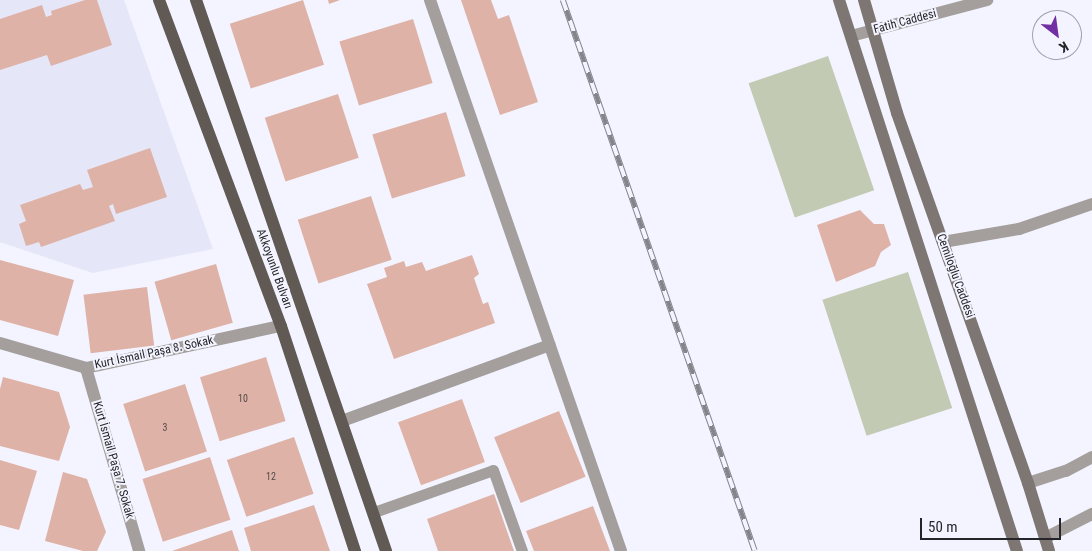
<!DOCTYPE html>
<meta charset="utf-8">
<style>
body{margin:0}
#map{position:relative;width:1092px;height:551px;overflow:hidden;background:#f3f4ff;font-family:"Roboto Condensed",sans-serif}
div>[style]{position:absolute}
.built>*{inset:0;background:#e5e6f8}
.green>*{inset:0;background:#c2cab3;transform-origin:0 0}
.building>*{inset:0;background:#deb2a6;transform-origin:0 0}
.service>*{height:11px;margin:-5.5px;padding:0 5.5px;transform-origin:5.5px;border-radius:5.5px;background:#a49f9c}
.minor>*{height:12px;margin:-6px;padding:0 6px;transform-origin:6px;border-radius:6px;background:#a49f9c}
.tertiary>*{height:12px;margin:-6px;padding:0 6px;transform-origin:6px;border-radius:6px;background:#a49f9c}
.secondary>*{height:12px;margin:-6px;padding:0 6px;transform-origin:6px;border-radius:6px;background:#7d7672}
.primary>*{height:12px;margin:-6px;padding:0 6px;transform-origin:6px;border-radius:6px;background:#615954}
.rail>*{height:5.5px;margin-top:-2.75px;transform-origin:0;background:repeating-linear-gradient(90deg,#f3f4ff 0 11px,#84848b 0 22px);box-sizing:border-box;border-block:1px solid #84848b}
span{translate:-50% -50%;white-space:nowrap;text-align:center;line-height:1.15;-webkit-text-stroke:4px #f3f4ff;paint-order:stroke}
.number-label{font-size:10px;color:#544949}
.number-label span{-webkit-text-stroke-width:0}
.street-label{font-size:12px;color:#26262a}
.north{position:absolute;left:1032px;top:10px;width:50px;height:50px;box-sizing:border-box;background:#f3f4ff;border:1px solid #a1a2aa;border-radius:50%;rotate:150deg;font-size:14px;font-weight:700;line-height:20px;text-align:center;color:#26262a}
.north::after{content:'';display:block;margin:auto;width:18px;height:22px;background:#722fa3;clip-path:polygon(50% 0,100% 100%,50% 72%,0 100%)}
.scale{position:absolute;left:920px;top:518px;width:141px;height:22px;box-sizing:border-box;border:2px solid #26262a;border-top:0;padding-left:6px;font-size:15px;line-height:18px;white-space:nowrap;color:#26262a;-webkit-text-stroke:4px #f3f4ff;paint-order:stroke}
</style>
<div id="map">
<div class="built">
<i style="clip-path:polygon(0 0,124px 0,213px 249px,93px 273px,0 242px)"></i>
</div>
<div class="green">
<i style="left:828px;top:56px;width:142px;height:84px;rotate:71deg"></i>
<i style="left:908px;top:272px;width:143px;height:90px;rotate:72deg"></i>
</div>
<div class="building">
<i style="clip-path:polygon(85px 0,97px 0,112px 45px,51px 66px,47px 55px,0 70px,0 19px,42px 5px,46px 17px,52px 15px,51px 11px)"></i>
<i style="left:303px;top:0;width:68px;height:77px;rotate:72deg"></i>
<i style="clip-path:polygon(328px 0,340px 0,329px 4px)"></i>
<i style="clip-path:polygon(461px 0,491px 0,498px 19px,509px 15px,538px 102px,500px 115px)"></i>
<i style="left:413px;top:19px;width:67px;height:77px;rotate:73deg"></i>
<i style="left:338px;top:94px;width:67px;height:77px;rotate:72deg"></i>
<i style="left:446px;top:112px;width:67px;height:77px;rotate:73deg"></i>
<i style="clip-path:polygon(150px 148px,167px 197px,116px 214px,113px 204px,109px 206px,115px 221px,41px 247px,39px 242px,26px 246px,19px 224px,26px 221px,20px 205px,80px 184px,83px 190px,93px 187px,87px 170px)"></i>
<i style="left:371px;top:196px;width:67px;height:77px;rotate:72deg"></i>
<i style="clip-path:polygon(860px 210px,874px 224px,884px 224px,891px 245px,881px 252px,875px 266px,836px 282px,817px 225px)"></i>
<i style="clip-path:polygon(472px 255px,479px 274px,474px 278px,483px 304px,488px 302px,495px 323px,394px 359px,367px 284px,387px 277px,384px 268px,404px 261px,406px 267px,422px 262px,426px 271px)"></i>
<i style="clip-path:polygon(0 260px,74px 280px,58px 336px,0 320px)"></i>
<i style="left:216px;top:264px;width:61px;height:64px;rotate:74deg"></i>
<i style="left:147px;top:287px;width:59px;height:64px;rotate:83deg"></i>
<i style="left:266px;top:357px;width:67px;height:69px;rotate:73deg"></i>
<i style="clip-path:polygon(3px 377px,59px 392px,70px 427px,59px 461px,0 446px,0 389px)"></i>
<i style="left:185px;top:384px;width:71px;height:65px;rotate:72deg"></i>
<i style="left:462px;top:399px;width:67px;height:68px;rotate:70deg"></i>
<i style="left:559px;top:411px;width:71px;height:70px;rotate:68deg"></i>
<i style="left:294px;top:437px;width:60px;height:71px;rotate:71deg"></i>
<i style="left:210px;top:457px;width:66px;height:71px;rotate:72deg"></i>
<i style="clip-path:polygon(0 460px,37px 471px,19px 530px,0 525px)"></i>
<i style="clip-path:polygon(63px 472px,87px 479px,106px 532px,97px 551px,83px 551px,45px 541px)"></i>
<i style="clip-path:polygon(494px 494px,514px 551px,438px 551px,427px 519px)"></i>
<i style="clip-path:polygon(314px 505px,330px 551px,251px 551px,244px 528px)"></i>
<i style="clip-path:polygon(593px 506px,610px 551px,534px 551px,526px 531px)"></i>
<i style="clip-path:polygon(232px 530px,239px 551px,172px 551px)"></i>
</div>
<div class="service">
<i style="left:374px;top:512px;width:126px;rotate:-19.4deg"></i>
<i style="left:493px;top:470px;width:86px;rotate:70.3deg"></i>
</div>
<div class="minor">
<i style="left:430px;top:0;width:583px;rotate:70.88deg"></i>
<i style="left:943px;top:242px;width:77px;rotate:-9.7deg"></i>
<i style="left:1019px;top:229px;width:77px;rotate:-18.9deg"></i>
<i style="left:0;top:343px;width:90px;rotate:16.2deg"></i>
<i style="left:86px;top:368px;width:199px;rotate:-12.2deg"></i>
<i style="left:86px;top:368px;width:191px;rotate:73.8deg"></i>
<i style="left:342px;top:421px;width:221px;rotate:-20.1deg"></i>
<i style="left:1028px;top:483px;width:40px;rotate:-18deg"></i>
<i style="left:1066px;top:471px;width:30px;rotate:-28deg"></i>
<i style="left:1045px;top:538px;width:53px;rotate:-27.1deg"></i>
</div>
<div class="tertiary">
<i style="left:851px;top:36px;width:141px;rotate:-14.8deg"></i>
</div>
<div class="secondary">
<i style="left:839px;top:0;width:579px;rotate:72.1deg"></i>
<i style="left:864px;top:0;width:118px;rotate:73.7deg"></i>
<i style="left:897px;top:113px;width:393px;rotate:70.5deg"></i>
<i style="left:1028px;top:483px;width:71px;rotate:72.8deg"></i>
</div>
<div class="primary">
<i style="left:159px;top:0;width:348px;rotate:69.5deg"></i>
<i style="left:281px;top:326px;width:237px;rotate:71.8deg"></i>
<i style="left:196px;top:0;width:583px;rotate:70.97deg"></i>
</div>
<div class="rail">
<i style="left:563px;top:0;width:583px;rotate:70.79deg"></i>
</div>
<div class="number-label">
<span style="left:243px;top:399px">10</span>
<span style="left:165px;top:428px">3</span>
<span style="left:271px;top:477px">12</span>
</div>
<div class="street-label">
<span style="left:905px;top:22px;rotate:-15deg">Fatih Caddesi</span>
<span style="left:274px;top:269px;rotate:70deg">Akkoyunlu Bulvarı</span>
<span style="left:955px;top:276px;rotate:70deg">Cemiloğlu Caddesi</span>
<span style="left:154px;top:353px;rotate:-12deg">Kurt İsmail Paşa 8. Sokak</span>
<span style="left:113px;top:460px;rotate:74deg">Kurt İsmail Paşa 7. Sokak</span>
</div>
<div class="north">K</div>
<div class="scale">50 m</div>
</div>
